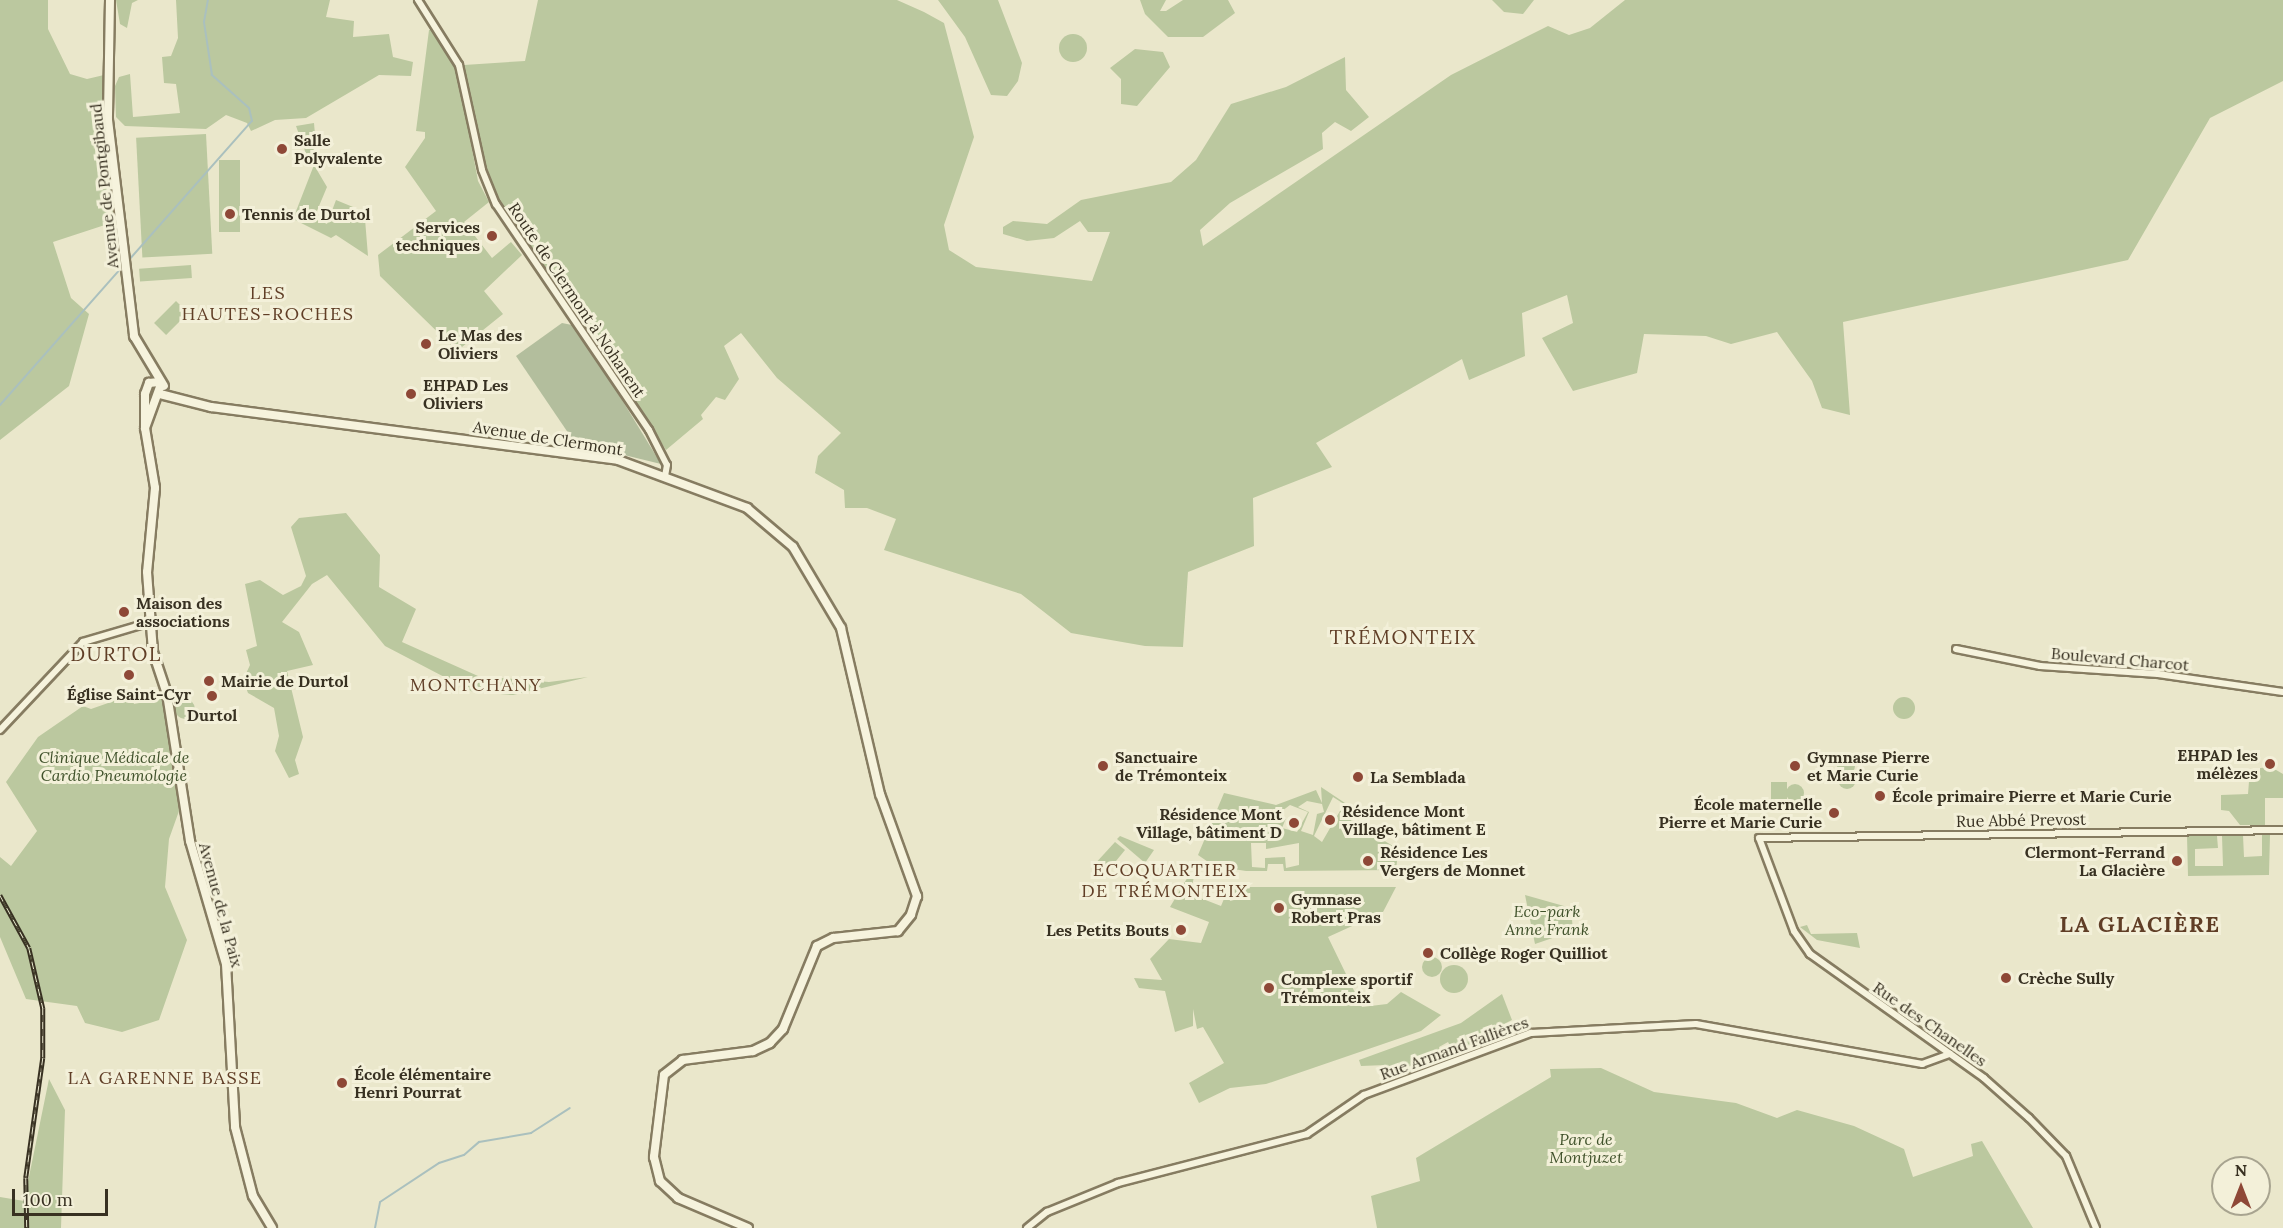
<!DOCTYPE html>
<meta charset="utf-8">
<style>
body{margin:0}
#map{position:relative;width:2283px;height:1228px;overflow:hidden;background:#eae7cb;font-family:Lora,serif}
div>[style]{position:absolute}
.green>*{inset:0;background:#bbc89f;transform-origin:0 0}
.round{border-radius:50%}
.cemetery>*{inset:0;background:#b3be9d}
.stream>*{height:2px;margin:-1px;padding:0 1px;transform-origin:1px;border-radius:1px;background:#aac0be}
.roads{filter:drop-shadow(2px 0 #867c61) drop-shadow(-2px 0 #867c61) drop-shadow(0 2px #867c61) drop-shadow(0 -2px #867c61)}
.tertiary>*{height:6px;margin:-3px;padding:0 3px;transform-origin:3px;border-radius:3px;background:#f6f3dd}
.secondary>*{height:8px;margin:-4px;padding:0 4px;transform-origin:4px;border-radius:4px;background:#f6f3dd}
.rail>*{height:4.5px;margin-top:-2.25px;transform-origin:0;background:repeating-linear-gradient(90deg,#f3f0d9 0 7px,#383122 0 14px);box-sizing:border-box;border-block:2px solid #383122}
.dots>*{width:16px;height:16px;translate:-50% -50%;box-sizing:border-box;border:3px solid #f3f0d9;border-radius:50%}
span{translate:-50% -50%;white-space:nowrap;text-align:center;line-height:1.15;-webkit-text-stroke:6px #f3f0d9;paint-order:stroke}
.poi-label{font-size:16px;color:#383122;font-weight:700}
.left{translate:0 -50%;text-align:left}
.right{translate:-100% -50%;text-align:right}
.street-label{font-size:16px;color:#383122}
.park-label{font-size:16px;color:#40522b;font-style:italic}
.neighbourhood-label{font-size:18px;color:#603e26;letter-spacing:1.5px}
.quarter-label{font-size:20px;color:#603e26;letter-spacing:1.5px}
.district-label{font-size:22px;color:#603e26;font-weight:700;letter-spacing:1.5px}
.north{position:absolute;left:2211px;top:1156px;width:60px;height:60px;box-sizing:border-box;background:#f3f0d9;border:2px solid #a8a490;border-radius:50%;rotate:0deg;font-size:16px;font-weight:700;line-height:24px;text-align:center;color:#383122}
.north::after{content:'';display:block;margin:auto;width:21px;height:27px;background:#8e4837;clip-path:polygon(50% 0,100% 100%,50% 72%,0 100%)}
.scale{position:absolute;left:12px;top:1189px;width:96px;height:27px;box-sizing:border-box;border:3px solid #383122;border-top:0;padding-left:8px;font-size:18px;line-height:21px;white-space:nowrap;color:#383122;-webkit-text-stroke:4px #f3f0d9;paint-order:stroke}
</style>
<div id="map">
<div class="green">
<i style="clip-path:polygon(0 0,48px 0,48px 29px,70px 74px,87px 79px,104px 75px,103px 119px,117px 221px,53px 242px,71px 298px,89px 314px,69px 386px,0 440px)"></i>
<i style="clip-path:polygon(116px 0,138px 0,132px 3px,127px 28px,120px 24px)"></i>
<i style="clip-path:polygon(176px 0,330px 0,326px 17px,354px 21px,353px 37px,389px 34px,393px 57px,413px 62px,411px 76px,379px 75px,306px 118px,275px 120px,251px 131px,247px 123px,226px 115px,206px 129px,125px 126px,116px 117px,115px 86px,119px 77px,130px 74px,133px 117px,180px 113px,176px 84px,164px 83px,162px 57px,171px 56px,178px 38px)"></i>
<i style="clip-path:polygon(538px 0,897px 0,924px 12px,944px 23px,974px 137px,944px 225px,949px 250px,976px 267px,1092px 281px,1110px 232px,1088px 232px,1080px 221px,1054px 238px,1027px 241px,1003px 234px,1003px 227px,1013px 221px,1047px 224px,1081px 200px,1171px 182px,1196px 160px,1231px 104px,1286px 87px,1345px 57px,1346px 90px,1369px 117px,1351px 131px,1335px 122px,1322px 133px,1323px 149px,1230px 203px,1200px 230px,1203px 246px,1451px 75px,1548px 26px,1569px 35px,1590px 28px,1625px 0,2283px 0,2283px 81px,2210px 118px,2128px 260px,1843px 322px,1850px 415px,1822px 408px,1812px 381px,1777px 332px,1731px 344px,1706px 336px,1644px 334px,1637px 373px,1573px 391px,1542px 338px,1573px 323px,1567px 295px,1522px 313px,1525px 356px,1469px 380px,1462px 359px,1316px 443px,1332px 467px,1253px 498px,1254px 546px,1188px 572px,1183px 647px,1145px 646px,1071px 633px,1021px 594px,884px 550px,896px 519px,867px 508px,845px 508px,844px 490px,815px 473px,818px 456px,841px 433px,777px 378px,741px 333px,724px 346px,739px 379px,725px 400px,716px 397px,701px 415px,703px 419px,666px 450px,574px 306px,578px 303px,570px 302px,509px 223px,485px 171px,464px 65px,525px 61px)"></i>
<i style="clip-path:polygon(938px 0,998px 0,1022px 63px,1018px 81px,1007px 96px,991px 95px,965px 37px)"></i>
<i style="clip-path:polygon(1140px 0,1166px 0,1160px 11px,1166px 11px,1183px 0,1228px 0,1235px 13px,1203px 37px,1168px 37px,1145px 14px)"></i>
<i style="clip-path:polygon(1492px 0,1534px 0,1523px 14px,1504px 12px)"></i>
<i style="clip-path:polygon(429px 30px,434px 30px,457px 68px,478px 181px,489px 202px,464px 222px,492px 258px,511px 242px,522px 255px,484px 291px,503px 314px,457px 351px,380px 276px,378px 255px,436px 211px,405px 167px,425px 138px,425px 132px,416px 131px)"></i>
<i class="round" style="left:1059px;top:34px;width:28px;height:28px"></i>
<i style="clip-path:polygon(1135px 49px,1163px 52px,1170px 67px,1137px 106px,1121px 104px,1121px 79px,1110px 68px)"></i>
<i style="clip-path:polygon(314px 123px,317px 158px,309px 162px,296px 126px)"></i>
<i style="left:206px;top:134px;width:120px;height:70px;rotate:87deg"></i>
<i style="left:219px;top:160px;width:21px;height:72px"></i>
<i style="clip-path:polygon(314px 165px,327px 187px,314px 218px,327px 224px,336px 200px,353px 207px,365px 219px,368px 256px,336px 235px,331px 238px,293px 219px)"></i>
<i style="left:191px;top:265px;width:13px;height:52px;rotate:86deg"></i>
<i style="left:176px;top:301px;width:17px;height:31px;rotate:45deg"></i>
<i style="clip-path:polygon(346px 513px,380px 555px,379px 587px,416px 609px,402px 642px,478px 676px,549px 682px,588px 677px,513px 695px,473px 692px,385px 646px,327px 575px,312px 584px,282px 622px,299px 632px,313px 665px,287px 671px,303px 737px,295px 760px,299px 774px,289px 778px,275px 751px,279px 736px,274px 708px,248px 693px,243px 680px,250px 665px,246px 650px,257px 646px,245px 584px,260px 580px,283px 595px,301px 586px,306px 576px,291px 527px,299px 518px)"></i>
<i style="clip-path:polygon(131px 695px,134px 704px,165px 698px,179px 811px,169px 839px,165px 887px,187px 940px,159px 1020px,122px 1032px,85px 1023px,77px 1006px,26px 999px,0 937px,0 857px,11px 866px,37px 831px,6px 782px,38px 737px,83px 706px,91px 709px)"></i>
<i class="round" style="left:1893px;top:697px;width:22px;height:22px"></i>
<i class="round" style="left:175px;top:699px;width:20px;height:20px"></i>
<i class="round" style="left:1837px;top:757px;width:18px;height:18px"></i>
<i style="clip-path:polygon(2271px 767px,2283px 774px,2283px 798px,2265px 798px,2265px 825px,2240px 825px,2229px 811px,2221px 810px,2221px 795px,2248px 794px,2250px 769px)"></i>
<i class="round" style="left:1838px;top:771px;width:18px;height:18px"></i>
<i style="left:1771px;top:782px;width:16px;height:28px"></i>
<i class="round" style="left:1786px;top:784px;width:18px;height:18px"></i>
<i style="clip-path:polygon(evenodd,1321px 787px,1357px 811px,1351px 821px,1393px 846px,1388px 848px,1398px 852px,1396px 870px,1284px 871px,1283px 864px,1268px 864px,1267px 871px,1246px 871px,1214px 866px,1198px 855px,1224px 793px,1276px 805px,1316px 790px,1322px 803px,1321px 787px,1333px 797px,1344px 804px,1322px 842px,1314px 836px,1333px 797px,1321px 787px,1307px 801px,1322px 804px,1324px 812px,1317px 814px,1313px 835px,1301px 831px,1309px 812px,1298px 807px,1307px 801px,1321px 787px,1290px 805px,1308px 812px,1297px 832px,1282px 828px,1286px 818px,1278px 814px,1290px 805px,1321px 787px,1251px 843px,1266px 843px,1266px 849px,1299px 843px,1299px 865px,1286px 868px,1285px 857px,1265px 858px,1265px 868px,1252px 867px,1251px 843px)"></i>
<i style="clip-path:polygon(2243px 835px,2244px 857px,2262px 856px,2262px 835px,2270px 835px,2269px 875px,2188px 876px,2187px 836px,2217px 836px,2218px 848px,2195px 849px,2195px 866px,2223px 866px,2222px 836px)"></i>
<i style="clip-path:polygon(1120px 836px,1154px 850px,1145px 863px,1117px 839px)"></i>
<i style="clip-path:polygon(1115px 842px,1125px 850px,1107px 872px,1093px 866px)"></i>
<i style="clip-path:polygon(1189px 875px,1194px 877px,1190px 894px,1221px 906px,1229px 887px,1396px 887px,1383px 912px,1328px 937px,1362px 1007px,1387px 1004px,1401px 992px,1441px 1015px,1421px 1031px,1266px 1084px,1230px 1088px,1199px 1103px,1189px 1083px,1224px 1063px,1203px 1027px,1197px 1029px,1193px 1009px,1193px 1026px,1175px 1032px,1165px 991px,1139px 988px,1134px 978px,1162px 980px,1150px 959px,1169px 939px,1201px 943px,1209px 922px,1170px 907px)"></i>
<i style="clip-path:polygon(1525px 895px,1571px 908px,1573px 931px,1535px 944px)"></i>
<i style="clip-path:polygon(1807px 925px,1811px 934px,1857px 933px,1860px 948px,1817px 940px,1800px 927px)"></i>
<i class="round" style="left:1422px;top:957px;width:20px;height:20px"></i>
<i class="round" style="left:1440px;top:965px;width:28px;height:28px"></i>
<i style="clip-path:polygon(1502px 994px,1512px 1020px,1496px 1028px,1498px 1037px,1455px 1055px,1448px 1042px,1439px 1047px,1443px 1060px,1393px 1077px,1386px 1065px,1361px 1066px,1359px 1060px,1461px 1023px)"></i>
<i style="clip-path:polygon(1601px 1068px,1654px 1092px,1736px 1103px,1777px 1118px,1797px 1110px,1854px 1126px,1904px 1149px,1913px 1177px,1973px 1156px,1971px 1144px,1982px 1141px,2033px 1228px,1377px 1228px,1371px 1196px,1420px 1181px,1416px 1158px,1551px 1077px,1550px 1069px)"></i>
<i style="clip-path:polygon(49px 1079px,65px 1110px,61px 1228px,0 1228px,0 1197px,24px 1201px)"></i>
</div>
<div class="cemetery">
<i style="clip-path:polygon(562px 323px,577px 326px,661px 464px,575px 443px,516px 356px)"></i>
</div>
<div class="stream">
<i style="left:128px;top:261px;width:187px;rotate:-48.5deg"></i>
<i style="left:252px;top:121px;width:13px;rotate:-103deg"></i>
<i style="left:249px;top:108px;width:50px;rotate:-138.3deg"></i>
<i style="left:212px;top:75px;width:54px;rotate:-98.6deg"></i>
<i style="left:204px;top:22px;width:22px;rotate:-80deg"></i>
<i style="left:0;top:405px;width:187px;rotate:-48.5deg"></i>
<i style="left:375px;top:1228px;width:26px;rotate:-79deg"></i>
<i style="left:380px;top:1202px;width:71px;rotate:-33.5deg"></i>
<i style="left:439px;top:1163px;width:26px;rotate:-18deg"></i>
<i style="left:464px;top:1155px;width:20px;rotate:-41deg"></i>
<i style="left:479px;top:1142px;width:53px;rotate:-9.8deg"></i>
<i style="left:531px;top:1133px;width:46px;rotate:-32.7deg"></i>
</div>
<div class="roads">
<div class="tertiary">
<i style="left:418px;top:0;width:77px;rotate:57.8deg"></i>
<i style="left:459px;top:65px;width:107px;rotate:77.6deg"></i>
<i style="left:482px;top:170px;width:37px;rotate:68deg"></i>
<i style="left:496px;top:204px;width:273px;rotate:55.9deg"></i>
<i style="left:649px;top:430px;width:39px;rotate:63deg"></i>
<i style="left:667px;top:465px;width:11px;rotate:100deg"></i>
<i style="left:1956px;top:649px;width:86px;rotate:11.4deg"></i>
<i style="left:2040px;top:666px;width:118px;rotate:3.9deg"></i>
<i style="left:2158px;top:674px;width:126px;rotate:8.2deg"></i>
<i style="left:0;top:730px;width:121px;rotate:-46.7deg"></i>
<i style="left:83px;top:642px;width:71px;rotate:-16.4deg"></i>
<i style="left:1027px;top:1228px;width:26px;rotate:-39deg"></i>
<i style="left:1047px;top:1212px;width:77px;rotate:-22.2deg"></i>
<i style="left:1118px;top:1183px;width:195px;rotate:-14.5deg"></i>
<i style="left:1307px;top:1134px;width:69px;rotate:-34.4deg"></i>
<i style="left:1364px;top:1095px;width:178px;rotate:-20.4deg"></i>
<i style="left:1531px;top:1033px;width:165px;rotate:-3.1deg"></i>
<i style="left:1696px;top:1024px;width:230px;rotate:10deg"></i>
<i style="left:1922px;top:1064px;width:30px;rotate:-20deg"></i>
<i style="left:2096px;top:1228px;width:78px;rotate:-112.6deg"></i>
<i style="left:2066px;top:1156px;width:53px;rotate:-134.2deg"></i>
<i style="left:2029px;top:1118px;width:60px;rotate:-138.4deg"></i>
<i style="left:1984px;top:1078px;width:214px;rotate:-144.5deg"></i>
<i style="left:1810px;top:954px;width:28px;rotate:-125deg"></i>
<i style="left:1794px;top:931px;width:99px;rotate:-110.6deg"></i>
<i style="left:1759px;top:838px;width:524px;rotate:-0.87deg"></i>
</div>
<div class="secondary">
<i style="left:110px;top:0;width:120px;rotate:91deg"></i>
<i style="left:108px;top:120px;width:218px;rotate:83.1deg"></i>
<i style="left:134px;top:336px;width:58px;rotate:59deg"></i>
<i style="left:161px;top:384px;width:47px;rotate:110deg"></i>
<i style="left:145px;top:428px;width:61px;rotate:80.5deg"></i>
<i style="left:155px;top:488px;width:84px;rotate:95.4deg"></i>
<i style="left:147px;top:572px;width:80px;rotate:85.7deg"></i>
<i style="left:153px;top:652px;width:44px;rotate:71.6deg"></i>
<i style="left:167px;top:694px;width:149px;rotate:81.1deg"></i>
<i style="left:190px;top:841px;width:128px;rotate:73.7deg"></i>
<i style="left:226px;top:964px;width:163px;rotate:86.8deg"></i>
<i style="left:235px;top:1127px;width:71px;rotate:75.4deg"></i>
<i style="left:253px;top:1196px;width:37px;rotate:59deg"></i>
<i style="left:160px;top:394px;width:53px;rotate:14.3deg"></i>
<i style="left:211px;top:407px;width:410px;rotate:7.4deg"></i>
<i style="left:618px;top:460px;width:138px;rotate:20.4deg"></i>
<i style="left:747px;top:508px;width:60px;rotate:40.3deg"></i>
<i style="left:793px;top:547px;width:94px;rotate:59.3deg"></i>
<i style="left:841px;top:628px;width:171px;rotate:76.8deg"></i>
<i style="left:880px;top:794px;width:109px;rotate:70.1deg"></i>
<i style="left:917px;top:896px;width:20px;rotate:108deg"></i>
<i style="left:911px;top:915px;width:21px;rotate:129deg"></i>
<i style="left:898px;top:931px;width:65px;rotate:173.9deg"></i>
<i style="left:833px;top:938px;width:18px;rotate:153deg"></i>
<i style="left:817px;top:946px;width:90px;rotate:112.3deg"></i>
<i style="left:783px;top:1029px;width:19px;rotate:133deg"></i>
<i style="left:770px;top:1043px;width:19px;rotate:155deg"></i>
<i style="left:753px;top:1051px;width:71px;rotate:172.7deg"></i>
<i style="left:683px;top:1060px;width:24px;rotate:142deg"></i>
<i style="left:664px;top:1075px;width:83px;rotate:97deg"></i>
<i style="left:654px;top:1157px;width:25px;rotate:76deg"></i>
<i style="left:660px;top:1181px;width:25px;rotate:43deg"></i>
<i style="left:678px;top:1198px;width:76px;rotate:23.2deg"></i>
<i style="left:145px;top:427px;width:33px;rotate:-90deg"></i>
<i style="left:145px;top:394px;width:12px;rotate:-70deg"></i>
<i style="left:149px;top:383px;width:10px;rotate:-6deg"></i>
</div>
</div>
<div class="rail">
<i style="left:0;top:895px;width:60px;rotate:61.3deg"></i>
<i style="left:29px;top:948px;width:62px;rotate:76.9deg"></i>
<i style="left:43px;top:1008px;width:50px;rotate:90deg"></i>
<i style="left:43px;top:1058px;width:121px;rotate:98.1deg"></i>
<i style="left:26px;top:1178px;width:50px;rotate:88.9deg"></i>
</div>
<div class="dots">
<i style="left:282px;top:149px;background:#8e4837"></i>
<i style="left:230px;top:214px;background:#8e4837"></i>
<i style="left:492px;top:236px;background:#8e4837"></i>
<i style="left:426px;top:344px;background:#8e4837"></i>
<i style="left:411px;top:394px;background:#8e4837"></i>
<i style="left:124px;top:612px;background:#8e4837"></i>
<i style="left:129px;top:675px;background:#8e4837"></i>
<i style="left:209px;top:681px;background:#8e4837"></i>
<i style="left:212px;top:696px;background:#8e4837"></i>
<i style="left:2270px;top:764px;background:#8e4837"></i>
<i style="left:1103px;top:766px;background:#8e4837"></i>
<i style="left:1795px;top:766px;background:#8e4837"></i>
<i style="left:1358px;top:777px;background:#8e4837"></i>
<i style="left:1880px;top:796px;background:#8e4837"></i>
<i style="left:1834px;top:813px;background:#8e4837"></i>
<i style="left:1330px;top:820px;background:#8e4837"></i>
<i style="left:1294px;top:823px;background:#8e4837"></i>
<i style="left:1368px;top:861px;background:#8e4837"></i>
<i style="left:2177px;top:861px;background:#8e4837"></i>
<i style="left:1279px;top:908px;background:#8e4837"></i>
<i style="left:1181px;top:930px;background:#8e4837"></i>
<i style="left:1428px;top:953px;background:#8e4837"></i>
<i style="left:2006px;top:978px;background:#8e4837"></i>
<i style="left:1269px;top:988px;background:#8e4837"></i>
<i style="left:342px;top:1083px;background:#8e4837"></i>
</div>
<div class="poi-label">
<span class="left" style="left:294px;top:149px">Salle<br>Polyvalente</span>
<span class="left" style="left:242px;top:214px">Tennis de Durtol</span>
<span class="right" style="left:480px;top:236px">Services<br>techniques</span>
<span class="left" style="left:438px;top:344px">Le Mas des<br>Oliviers</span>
<span class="left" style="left:423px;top:394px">EHPAD Les<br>Oliviers</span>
<span class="left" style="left:136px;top:612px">Maison des<br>associations</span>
<span class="left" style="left:221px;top:681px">Mairie de Durtol</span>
<span style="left:129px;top:694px">Église Saint-Cyr</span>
<span style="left:212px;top:715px">Durtol</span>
<span class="right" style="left:2258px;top:764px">EHPAD les<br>mélèzes</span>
<span class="left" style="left:1115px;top:766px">Sanctuaire<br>de Trémonteix</span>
<span class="left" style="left:1807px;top:766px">Gymnase Pierre<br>et Marie Curie</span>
<span class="left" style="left:1370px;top:777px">La Semblada</span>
<span class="left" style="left:1892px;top:796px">École primaire Pierre et Marie Curie</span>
<span class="right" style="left:1822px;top:813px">École maternelle<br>Pierre et Marie Curie</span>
<span class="left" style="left:1342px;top:820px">Résidence Mont<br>Village, bâtiment E</span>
<span class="right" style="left:1282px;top:823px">Résidence Mont<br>Village, bâtiment D</span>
<span class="left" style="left:1380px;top:861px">Résidence Les<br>Vergers de Monnet</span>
<span class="right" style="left:2165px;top:861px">Clermont-Ferrand<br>La Glacière</span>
<span class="left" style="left:1291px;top:908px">Gymnase<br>Robert Pras</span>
<span class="right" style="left:1169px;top:930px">Les Petits Bouts</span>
<span class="left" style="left:1440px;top:953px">Collège Roger Quilliot</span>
<span class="left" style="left:2018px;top:978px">Crèche Sully</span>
<span class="left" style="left:1281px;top:988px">Complexe sportif<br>Trémonteix</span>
<span class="left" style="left:354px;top:1083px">École élémentaire<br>Henri Pourrat</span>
</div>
<div class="street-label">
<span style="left:104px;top:186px;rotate:-96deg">Avenue de Pontgibaud</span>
<span style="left:577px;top:300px;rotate:56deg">Route de Clermont à Nohanent</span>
<span style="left:548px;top:438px;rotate:9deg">Avenue de Clermont</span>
<span style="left:2120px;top:659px;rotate:5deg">Boulevard Charcot</span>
<span style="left:2021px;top:820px;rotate:-1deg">Rue Abbé Prevost</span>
<span style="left:221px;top:905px;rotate:75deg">Avenue de la Paix</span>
<span style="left:1930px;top:1024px;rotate:35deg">Rue des Chanelles</span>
<span style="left:1454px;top:1048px;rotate:-20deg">Rue Armand Fallières</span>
</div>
<div class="park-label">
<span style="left:114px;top:766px">Clinique Médicale de<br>Cardio Pneumologie</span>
<span style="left:1547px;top:920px">Eco-park<br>Anne Frank</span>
<span style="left:1586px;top:1148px">Parc de<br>Montjuzet</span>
</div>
<div class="neighbourhood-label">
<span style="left:268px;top:304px">LES<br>HAUTES-ROCHES</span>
<span style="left:476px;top:685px">MONTCHANY</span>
<span style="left:1165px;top:881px">ECOQUARTIER<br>DE TRÉMONTEIX</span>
<span style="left:165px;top:1078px">LA GARENNE BASSE</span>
</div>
<div class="quarter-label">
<span style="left:1403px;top:636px">TRÉMONTEIX</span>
<span style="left:116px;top:653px">DURTOL</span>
</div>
<div class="district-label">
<span style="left:2140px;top:925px">LA GLACIÈRE</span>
</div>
<div class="north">N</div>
<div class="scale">100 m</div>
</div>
